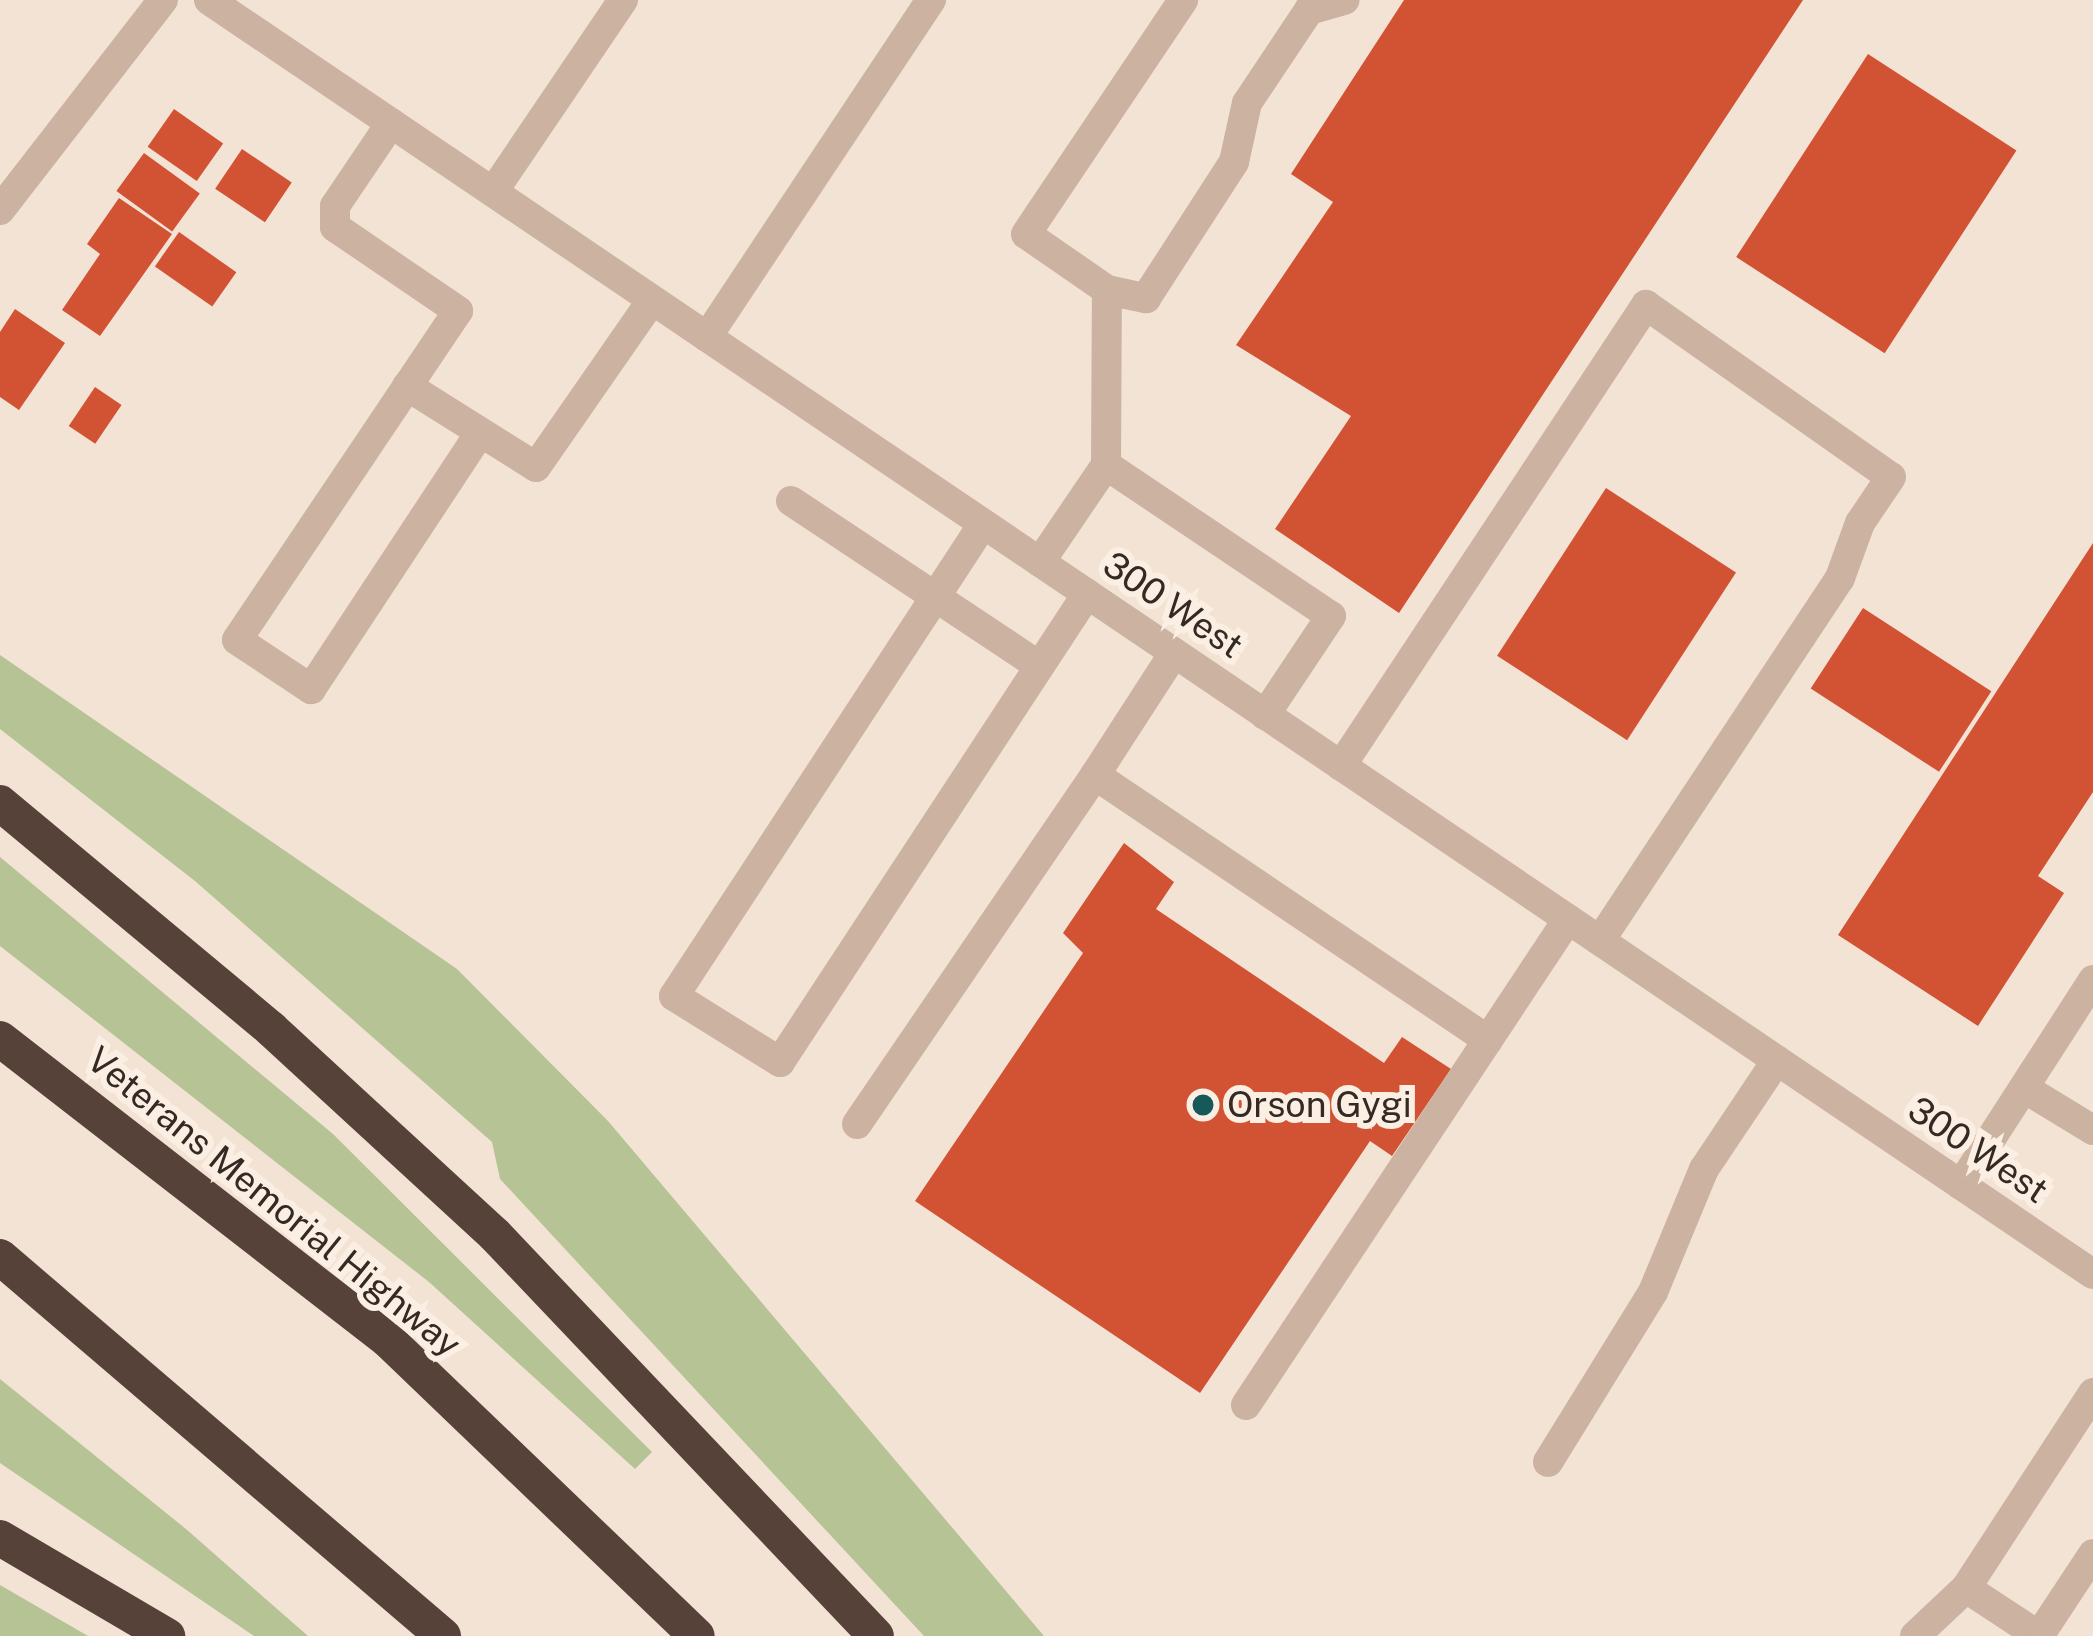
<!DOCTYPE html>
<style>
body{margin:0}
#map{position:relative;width:2093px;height:1636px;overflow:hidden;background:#f3e3d5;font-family:"Public Sans",sans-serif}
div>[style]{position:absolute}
.green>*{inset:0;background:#b6c394}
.building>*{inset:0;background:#d25334;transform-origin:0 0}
.minor>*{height:30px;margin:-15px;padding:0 15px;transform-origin:15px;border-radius:15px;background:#ccb2a0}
.highway>*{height:36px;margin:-18px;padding:0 18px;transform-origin:18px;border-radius:18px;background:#57423a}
.dots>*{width:33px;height:33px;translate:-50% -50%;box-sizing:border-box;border:6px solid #fbeee2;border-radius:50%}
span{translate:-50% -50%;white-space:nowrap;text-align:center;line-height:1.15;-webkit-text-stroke:12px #fbeee2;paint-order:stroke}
.street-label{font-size:36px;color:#352924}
.poi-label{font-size:36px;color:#352924}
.left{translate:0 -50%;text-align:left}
</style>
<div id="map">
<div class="green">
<i style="clip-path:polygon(0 655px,457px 969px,608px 1121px,1044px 1636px,924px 1636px,500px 1179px,492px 1142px,195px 881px,0 729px)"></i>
<i style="clip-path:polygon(0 857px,333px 1134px,652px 1452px,635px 1469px,429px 1282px,0 946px)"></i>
<i style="clip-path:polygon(0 1379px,186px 1529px,308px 1636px,254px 1636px,0 1463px)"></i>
<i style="clip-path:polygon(0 1585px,88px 1636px,0 1636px)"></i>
</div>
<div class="building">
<i style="clip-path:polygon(1404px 0,1803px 0,1399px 613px,1275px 529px,1351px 416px,1236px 345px,1333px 202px,1291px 174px)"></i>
<i style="left:1868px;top:54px;width:177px;height:242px;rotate:33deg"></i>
<i style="left:174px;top:109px;width:60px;height:46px;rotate:35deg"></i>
<i style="left:242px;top:149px;width:60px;height:48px;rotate:34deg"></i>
<i style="left:144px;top:153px;width:69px;height:47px;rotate:36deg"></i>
<i style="clip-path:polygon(119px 198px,172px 234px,100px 336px,62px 310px,100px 254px,87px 244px)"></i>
<i style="left:179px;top:232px;width:70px;height:42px;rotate:35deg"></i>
<i style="clip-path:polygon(15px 309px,65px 343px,19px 410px,0 397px,0 332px)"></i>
<i style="left:95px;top:387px;width:32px;height:47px;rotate:34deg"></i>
<i style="left:1606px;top:488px;width:155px;height:200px;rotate:33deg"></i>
<i style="clip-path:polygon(2093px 543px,2093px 792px,2038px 876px,2064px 893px,1978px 1026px,1838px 935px)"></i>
<i style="left:1863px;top:608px;width:153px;height:96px;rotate:33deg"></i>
<i style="clip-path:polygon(1124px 843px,1174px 882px,1156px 909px,1384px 1063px,1402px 1037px,1451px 1069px,1392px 1156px,1370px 1141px,1200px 1393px,915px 1201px,1083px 953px,1063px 933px)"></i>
</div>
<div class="minor">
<i style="left:209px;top:0;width:2274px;rotate:34.07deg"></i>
<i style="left:391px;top:123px;width:100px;rotate:124deg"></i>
<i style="left:335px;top:206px;width:21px;rotate:90deg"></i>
<i style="left:335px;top:227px;width:149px;rotate:34.3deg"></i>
<i style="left:458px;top:311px;width:396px;rotate:123.9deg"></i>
<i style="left:237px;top:640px;width:89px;rotate:33.5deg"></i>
<i style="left:311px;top:689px;width:307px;rotate:-56.6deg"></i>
<i style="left:493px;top:192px;width:232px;rotate:-55.9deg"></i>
<i style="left:0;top:210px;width:266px;rotate:-52.2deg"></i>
<i style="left:1107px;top:290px;width:40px;rotate:12deg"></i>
<i style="left:1146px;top:298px;width:162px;rotate:-57.1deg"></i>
<i style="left:1234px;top:162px;width:60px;rotate:-77.6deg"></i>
<i style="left:1247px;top:103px;width:112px;rotate:-56.3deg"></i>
<i style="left:1309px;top:10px;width:37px;rotate:-16deg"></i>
<i style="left:707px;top:337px;width:405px;rotate:-56.4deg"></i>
<i style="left:407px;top:386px;width:152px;rotate:32.1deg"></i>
<i style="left:536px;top:467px;width:203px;rotate:-55.2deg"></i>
<i style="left:1106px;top:465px;width:271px;rotate:33.9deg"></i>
<i style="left:1331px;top:616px;width:119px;rotate:123.7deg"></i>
<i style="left:791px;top:501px;width:298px;rotate:33.6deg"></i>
<i style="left:983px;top:524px;width:564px;rotate:123.21deg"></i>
<i style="left:674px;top:996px;width:125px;rotate:31.9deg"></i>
<i style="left:780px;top:1062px;width:560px;rotate:-56.74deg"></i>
<i style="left:1040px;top:562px;width:117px;rotate:-55.8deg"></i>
<i style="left:1106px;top:465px;width:175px;rotate:-89.7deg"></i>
<i style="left:1107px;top:290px;width:98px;rotate:-145.3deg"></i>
<i style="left:1026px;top:234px;width:282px;rotate:-56.1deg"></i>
<i style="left:1174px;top:653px;width:145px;rotate:122.9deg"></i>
<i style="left:1095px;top:775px;width:474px;rotate:34deg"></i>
<i style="left:1341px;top:766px;width:553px;rotate:-56.51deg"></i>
<i style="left:1646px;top:305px;width:299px;rotate:35.1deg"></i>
<i style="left:1891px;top:477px;width:55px;rotate:124deg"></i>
<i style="left:1860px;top:523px;width:59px;rotate:110deg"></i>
<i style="left:1840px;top:578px;width:435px;rotate:123.5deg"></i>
<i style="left:2024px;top:1088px;width:81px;rotate:31.3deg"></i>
<i style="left:857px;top:1124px;width:422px;rotate:-55.7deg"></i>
<i style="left:1961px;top:1185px;width:244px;rotate:-57.2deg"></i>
<i style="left:1246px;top:1405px;width:583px;rotate:-56.47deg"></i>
<i style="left:1548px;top:1462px;width:200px;rotate:-58.3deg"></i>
<i style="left:1653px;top:1292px;width:133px;rotate:-67.5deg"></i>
<i style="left:1704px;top:1169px;width:131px;rotate:-56.2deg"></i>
<i style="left:1966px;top:1588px;width:87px;rotate:33.3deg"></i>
<i style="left:1915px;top:1636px;width:70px;rotate:-43.3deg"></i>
<i style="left:1966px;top:1588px;width:233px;rotate:-56.9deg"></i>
<i style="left:2039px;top:1636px;width:98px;rotate:-56.6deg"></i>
</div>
<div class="highway">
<i style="left:0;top:803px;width:353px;rotate:39.8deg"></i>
<i style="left:271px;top:1029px;width:304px;rotate:42.6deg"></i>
<i style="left:495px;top:1235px;width:553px;rotate:46.47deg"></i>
<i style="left:0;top:1039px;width:490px;rotate:37.8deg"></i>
<i style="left:387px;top:1339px;width:429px;rotate:43.8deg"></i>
<i style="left:0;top:1257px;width:583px;rotate:40.55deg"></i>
<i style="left:0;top:1538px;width:194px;rotate:30.4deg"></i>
</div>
<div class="dots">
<i style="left:1203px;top:1105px;background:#16595a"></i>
</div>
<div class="street-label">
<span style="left:1173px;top:605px;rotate:34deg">300 West</span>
<span style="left:1978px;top:1150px;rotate:34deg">300 West</span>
<span style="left:274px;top:1202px;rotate:39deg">Veterans Memorial Highway</span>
</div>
<div class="poi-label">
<span class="left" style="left:1227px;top:1105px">Orson Gygi</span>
</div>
</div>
